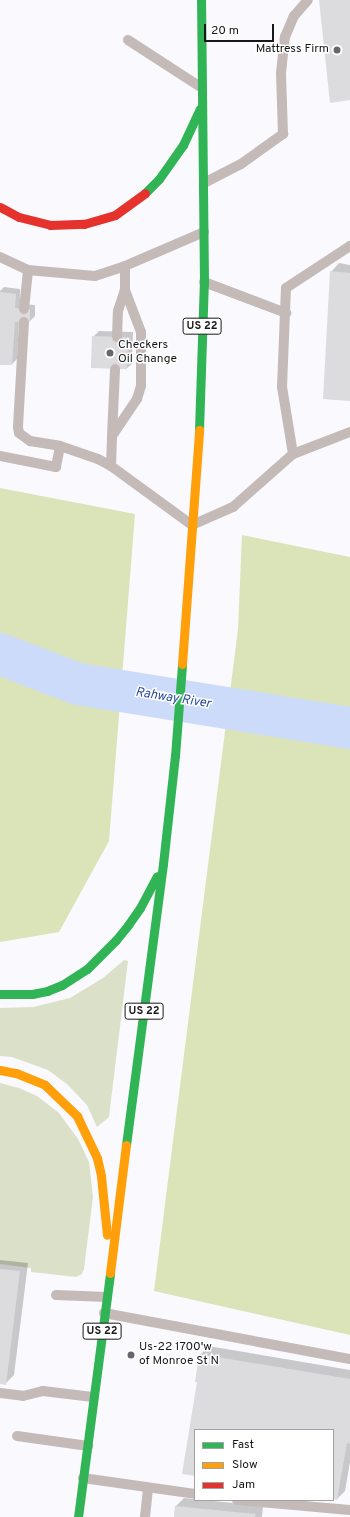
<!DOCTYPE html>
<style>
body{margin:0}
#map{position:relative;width:350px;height:1517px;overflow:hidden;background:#faf9fd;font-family:Overpass,sans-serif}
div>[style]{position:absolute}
.green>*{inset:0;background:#dbe1c8}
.forest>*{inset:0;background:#dae4b8}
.shadow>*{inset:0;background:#0003}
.river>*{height:42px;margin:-21px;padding:0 21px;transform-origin:21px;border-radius:21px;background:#ccdbfa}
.building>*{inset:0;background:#dcdbde;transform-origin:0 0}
.lane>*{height:10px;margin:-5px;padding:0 5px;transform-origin:5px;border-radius:5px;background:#c4bbb8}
.fast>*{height:9px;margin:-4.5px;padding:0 4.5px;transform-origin:4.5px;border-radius:4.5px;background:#30b455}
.slow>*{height:9px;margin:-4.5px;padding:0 4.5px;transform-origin:4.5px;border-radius:4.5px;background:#ff9f0a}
.jam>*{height:9px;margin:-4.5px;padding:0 4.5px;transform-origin:4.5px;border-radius:4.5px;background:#e5322d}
.dots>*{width:11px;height:11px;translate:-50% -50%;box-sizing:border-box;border:2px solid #fff;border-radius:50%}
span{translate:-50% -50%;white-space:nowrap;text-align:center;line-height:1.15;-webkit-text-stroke:3px #fff;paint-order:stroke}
.shield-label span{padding:1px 3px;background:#fff;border:1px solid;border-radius:3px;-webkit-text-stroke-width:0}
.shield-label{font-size:11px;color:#18171a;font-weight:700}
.poi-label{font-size:12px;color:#18171a}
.right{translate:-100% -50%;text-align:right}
.left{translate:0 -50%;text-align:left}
.water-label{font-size:13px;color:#294a9b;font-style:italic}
.legend{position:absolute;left:194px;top:1429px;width:140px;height:72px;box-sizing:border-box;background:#fff;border:1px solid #a3a2a3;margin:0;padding:5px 7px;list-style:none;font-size:12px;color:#18171a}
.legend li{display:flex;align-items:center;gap:8px;height:20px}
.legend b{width:20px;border:1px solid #a3a2a3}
.scale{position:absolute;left:204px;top:24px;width:70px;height:18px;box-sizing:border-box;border:2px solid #18171a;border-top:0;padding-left:5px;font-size:12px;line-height:14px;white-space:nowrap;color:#18171a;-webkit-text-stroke:3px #fff;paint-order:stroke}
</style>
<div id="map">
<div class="green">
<i style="clip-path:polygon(124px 960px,128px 961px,109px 1117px,97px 1127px,87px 1105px,67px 1084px,48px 1070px,34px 1065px,12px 1057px,0 1056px,0 1008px,33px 1007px,70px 998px,103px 978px)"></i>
<i style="clip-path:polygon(0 1083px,19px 1088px,37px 1096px,59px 1113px,78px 1139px,89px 1162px,93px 1197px,84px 1269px,82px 1274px,76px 1277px,31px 1272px,31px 1268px,0 1264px)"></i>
</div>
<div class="forest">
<i style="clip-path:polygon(0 488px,135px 514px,109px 841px,59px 932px,0 942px)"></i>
<i style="clip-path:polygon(242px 535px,350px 557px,350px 1335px,154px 1291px,238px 629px)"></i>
</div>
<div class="shadow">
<i style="clip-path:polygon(339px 263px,350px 265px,350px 400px,331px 272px)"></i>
<i style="clip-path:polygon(4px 287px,20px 289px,20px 304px,35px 305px,35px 316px,30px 321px,19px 321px,17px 359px,12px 364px,0 364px,0 291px)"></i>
<i style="clip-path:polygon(99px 331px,133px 332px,132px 364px,126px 369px,93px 337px)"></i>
<i style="clip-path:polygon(0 1260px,28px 1263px,14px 1375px,5px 1384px,0 1383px)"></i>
<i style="clip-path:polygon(208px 1346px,350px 1370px,350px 1462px,345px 1491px,337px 1499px,333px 1498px,333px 1430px,195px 1430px,195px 1475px,183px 1473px,198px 1381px,200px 1355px)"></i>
<i style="clip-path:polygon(184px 1498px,263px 1506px,262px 1517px,175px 1517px,176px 1506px)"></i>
</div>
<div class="river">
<i style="left:0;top:654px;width:84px;rotate:21deg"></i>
<i style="left:78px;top:684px;width:276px;rotate:9.2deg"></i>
</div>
<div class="building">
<i style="clip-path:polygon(319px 0,350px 0,350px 100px,330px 103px)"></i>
<i style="clip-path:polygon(330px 271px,350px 273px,350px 401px,323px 399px)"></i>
<i style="clip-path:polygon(0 292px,16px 294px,15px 308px,30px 309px,30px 322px,15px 322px,12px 365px,0 365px)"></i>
<i style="left:92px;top:336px;width:36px;height:32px;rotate:2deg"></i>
<i style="clip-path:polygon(0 1269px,20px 1271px,6px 1385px,0 1384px)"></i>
<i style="clip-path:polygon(199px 1354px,350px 1379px,350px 1444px,347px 1443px,337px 1500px,333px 1499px,333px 1430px,195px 1430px,195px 1476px,182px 1474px,197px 1382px,195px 1382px)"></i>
<i style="clip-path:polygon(175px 1506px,256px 1514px,255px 1517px,174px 1517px)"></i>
</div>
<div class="lane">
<i style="left:128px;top:40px;width:88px;rotate:33deg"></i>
<i style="left:204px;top:183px;width:42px;rotate:-27.2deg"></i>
<i style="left:241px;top:164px;width:52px;rotate:-35.5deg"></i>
<i style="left:283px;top:134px;width:61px;rotate:-91.9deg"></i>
<i style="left:281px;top:73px;width:36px;rotate:-84deg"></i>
<i style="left:285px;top:37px;width:23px;rotate:-67deg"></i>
<i style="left:294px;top:16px;width:21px;rotate:-49deg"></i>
<i style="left:0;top:257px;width:31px;rotate:25deg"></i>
<i style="left:28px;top:270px;width:67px;rotate:5.1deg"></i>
<i style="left:95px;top:276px;width:32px;rotate:-18deg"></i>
<i style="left:125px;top:266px;width:86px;rotate:-23.3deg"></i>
<i style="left:204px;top:282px;width:88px;rotate:20.7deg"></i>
<i style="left:24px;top:309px;width:39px;rotate:-84deg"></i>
<i style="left:24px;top:322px;width:105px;rotate:93.3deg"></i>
<i style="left:18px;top:427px;width:6px;rotate:81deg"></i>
<i style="left:19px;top:433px;width:14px;rotate:36deg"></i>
<i style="left:30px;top:441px;width:30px;rotate:9deg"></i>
<i style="left:60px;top:446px;width:40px;rotate:18.9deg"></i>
<i style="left:98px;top:459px;width:15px;rotate:28deg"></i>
<i style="left:111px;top:466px;width:100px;rotate:36.1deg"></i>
<i style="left:192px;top:525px;width:45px;rotate:-23.7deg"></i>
<i style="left:233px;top:507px;width:80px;rotate:-41.5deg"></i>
<i style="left:293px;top:454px;width:68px;rotate:-99.3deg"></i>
<i style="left:282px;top:387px;width:99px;rotate:-87.7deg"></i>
<i style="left:286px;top:288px;width:77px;rotate:-33.3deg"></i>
<i style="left:117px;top:337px;width:26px;rotate:-88deg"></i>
<i style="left:118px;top:311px;width:22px;rotate:-72deg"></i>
<i style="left:125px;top:290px;width:24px;rotate:-90deg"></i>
<i style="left:112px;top:436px;width:67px;rotate:-87.4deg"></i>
<i style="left:293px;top:454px;width:61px;rotate:-21.1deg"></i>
<i style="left:0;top:456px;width:57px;rotate:11.1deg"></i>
<i style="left:56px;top:467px;width:21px;rotate:-79deg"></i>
<i style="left:111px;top:466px;width:30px;rotate:-88deg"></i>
<i style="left:112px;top:436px;width:45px;rotate:-56deg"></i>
<i style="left:137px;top:399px;width:14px;rotate:-73deg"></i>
<i style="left:141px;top:386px;width:54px;rotate:-90deg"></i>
<i style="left:141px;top:332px;width:45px;rotate:-110.9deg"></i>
<i style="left:56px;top:1295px;width:51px;rotate:2.2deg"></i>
<i style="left:104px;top:1313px;width:250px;rotate:10.6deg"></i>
<i style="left:0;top:1393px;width:23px;rotate:7deg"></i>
<i style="left:23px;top:1396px;width:21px;rotate:-14deg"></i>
<i style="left:43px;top:1391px;width:50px;rotate:6.8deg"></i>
<i style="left:17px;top:1436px;width:72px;rotate:8deg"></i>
<i style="left:83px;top:1478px;width:113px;rotate:8.1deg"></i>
<i style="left:237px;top:1500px;width:113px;rotate:5.1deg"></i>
<i style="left:145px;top:1517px;width:29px;rotate:-84deg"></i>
</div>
<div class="fast">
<i style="left:145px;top:193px;width:20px;rotate:-45deg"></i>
<i style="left:159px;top:179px;width:42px;rotate:-54.8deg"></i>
<i style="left:183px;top:145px;width:40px;rotate:-65deg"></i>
<i style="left:199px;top:430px;width:148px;rotate:-88.1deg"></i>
<i style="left:204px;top:282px;width:282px;rotate:-90.6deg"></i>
<i style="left:0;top:994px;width:32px"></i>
<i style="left:32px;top:994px;width:15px;rotate:-11deg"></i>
<i style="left:47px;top:991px;width:16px;rotate:-22deg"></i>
<i style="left:62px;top:985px;width:30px;rotate:-33deg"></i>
<i style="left:87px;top:969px;width:41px;rotate:-45deg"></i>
<i style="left:116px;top:940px;width:19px;rotate:-51deg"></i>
<i style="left:128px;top:925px;width:21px;rotate:-55deg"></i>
<i style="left:140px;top:908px;width:36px;rotate:-62deg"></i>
<i style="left:126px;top:1145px;width:283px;rotate:-82.5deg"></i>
<i style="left:163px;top:864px;width:109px;rotate:-83.7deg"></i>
<i style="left:175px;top:756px;width:92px;rotate:-85.6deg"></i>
<i style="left:78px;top:1517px;width:246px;rotate:-82.5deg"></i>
</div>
<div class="slow">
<i style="left:182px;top:664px;width:235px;rotate:-85.8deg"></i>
<i style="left:0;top:1070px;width:16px;rotate:11deg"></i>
<i style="left:16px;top:1073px;width:31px;rotate:22deg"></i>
<i style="left:45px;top:1085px;width:45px;rotate:44.1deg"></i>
<i style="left:77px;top:1116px;width:47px;rotate:64.5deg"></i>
<i style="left:97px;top:1158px;width:18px;rotate:77deg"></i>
<i style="left:101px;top:1176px;width:59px;rotate:84.2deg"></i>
<i style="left:110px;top:1273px;width:129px;rotate:-82.9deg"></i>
</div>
<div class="jam">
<i style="left:0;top:207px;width:21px;rotate:28deg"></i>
<i style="left:19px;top:217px;width:32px;rotate:14deg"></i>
<i style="left:50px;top:225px;width:34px;rotate:-2deg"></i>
<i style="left:84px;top:224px;width:32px;rotate:-16deg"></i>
<i style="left:115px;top:215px;width:37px;rotate:-36deg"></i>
</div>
<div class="dots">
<i style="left:337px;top:50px;background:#676669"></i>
<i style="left:110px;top:353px;background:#676669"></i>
<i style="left:131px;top:1355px;background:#676669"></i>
</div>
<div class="shield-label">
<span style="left:202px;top:326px">US 22</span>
<span style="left:144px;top:1011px">US 22</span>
<span style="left:102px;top:1331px">US 22</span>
</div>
<div class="poi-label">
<span class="right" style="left:329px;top:50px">Mattress Firm</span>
<span class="left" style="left:118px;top:353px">Checkers<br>Oil Change</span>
<span class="left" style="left:139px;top:1355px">Us-22 1700'w<br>of Monroe St N</span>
</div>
<div class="water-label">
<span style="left:173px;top:699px;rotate:9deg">Rahway River</span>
</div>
<ul class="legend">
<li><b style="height:5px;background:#30b455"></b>Fast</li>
<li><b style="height:5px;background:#ff9f0a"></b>Slow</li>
<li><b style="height:5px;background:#e5322d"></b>Jam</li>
</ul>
<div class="scale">20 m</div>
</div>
